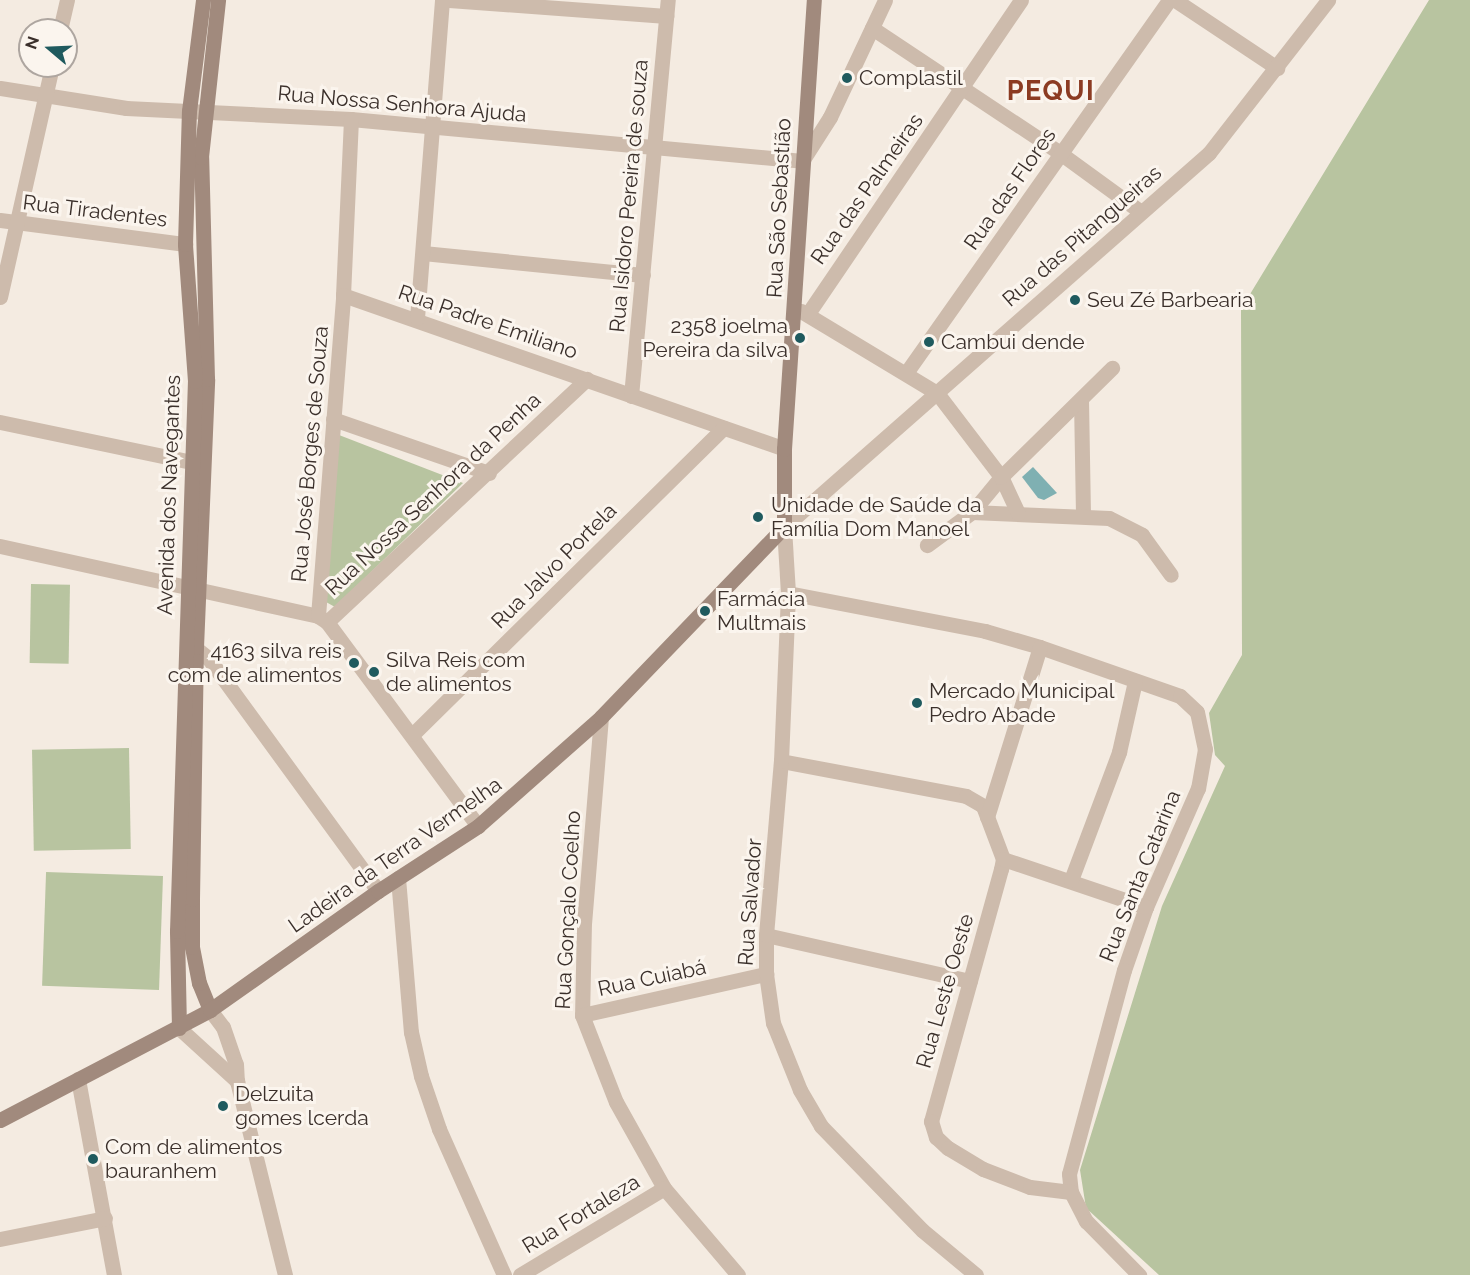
<!DOCTYPE html>
<meta charset="utf-8">
<style>
body{margin:0}
#map{position:relative;width:1470px;height:1275px;overflow:hidden;background:#f4ebe1;font-family:Raleway,sans-serif}
div>[style]{position:absolute}
.green>*{inset:0;background:#b8c4a0;transform-origin:0 0}
.water>*{inset:0;background:#7fb0b2}
.street>*{height:15px;margin:-7.5px;padding:0 7.5px;transform-origin:7.5px;border-radius:7.5px;background:#cdbbac}
.secondary>*{height:15px;margin:-7.5px;padding:0 7.5px;transform-origin:7.5px;border-radius:7.5px;background:#a18a7d}
.dots>*{width:16px;height:16px;translate:-50% -50%;box-sizing:border-box;border:3px solid #fbf5ee;border-radius:50%}
span{translate:-50% -50%;white-space:nowrap;text-align:center;line-height:1.15;-webkit-text-stroke:6px #fbf5ee;paint-order:stroke}
.poi-label{font-size:21px;color:#3b302b}
.left{translate:0 -50%;text-align:left}
.right{translate:-100% -50%;text-align:right}
.street-label{font-size:21px;color:#3b302b}
.district-label{font-size:27px;color:#8c3b22;font-weight:700;letter-spacing:1.5px}
.north{position:absolute;left:18px;top:18px;width:60px;height:60px;box-sizing:border-box;background:#fbf5ee;border:2px solid #aea6a0;border-radius:50%;rotate:289deg;font-size:16px;font-weight:700;line-height:24px;text-align:center;color:#3b302b}
.north::after{content:'';display:block;margin:auto;width:21px;height:27px;background:#1f5a5e;clip-path:polygon(50% 0,100% 100%,50% 72%,0 100%)}
</style>
<div id="map">
<div class="green">
<i style="clip-path:polygon(1429px 0,1470px 0,1470px 1275px,1159px 1275px,1086px 1208px,1080px 1170px,1162px 906px,1225px 766px,1215px 755px,1209px 713px,1242px 655px,1241px 309px)"></i>
<i style="clip-path:polygon(339px 435px,463px 483px,335px 607px,326px 602px)"></i>
<i style="left:31px;top:584px;width:39px;height:79px;rotate:1deg"></i>
<i style="left:129px;top:748px;width:101px;height:97px;rotate:89deg"></i>
<i style="left:163px;top:876px;width:114px;height:117px;rotate:92deg"></i>
</div>
<div class="water">
<i style="clip-path:polygon(1033px 467px,1057px 493px,1044px 500px,1038px 498px,1022px 477px)"></i>
</div>
<div class="street">
<i style="left:449px;top:0;width:218px;rotate:4.2deg"></i>
<i style="left:1175px;top:0;width:123px;rotate:33.7deg"></i>
<i style="left:872px;top:28px;width:226px;rotate:33.6deg"></i>
<i style="left:1060px;top:153px;width:100px;rotate:36.1deg"></i>
<i style="left:60px;top:30px;width:31px;rotate:-77deg"></i>
<i style="left:0;top:88px;width:128px;rotate:9deg"></i>
<i style="left:126px;top:108px;width:225px;rotate:2.8deg"></i>
<i style="left:351px;top:119px;width:453px;rotate:5.3deg"></i>
<i style="left:802px;top:161px;width:52px;rotate:-57.5deg"></i>
<i style="left:830px;top:117px;width:129px;rotate:-64.8deg"></i>
<i style="left:351px;top:119px;width:176px;rotate:92.6deg"></i>
<i style="left:343px;top:295px;width:467px;rotate:19.2deg"></i>
<i style="left:0;top:220px;width:187px;rotate:7.4deg"></i>
<i style="left:423px;top:253px;width:221px;rotate:5.7deg"></i>
<i style="left:0;top:297px;width:237px;rotate:-77.3deg"></i>
<i style="left:801px;top:311px;width:159px;rotate:31.1deg"></i>
<i style="left:937px;top:393px;width:106px;rotate:52.7deg"></i>
<i style="left:1001px;top:477px;width:45px;rotate:129.6deg"></i>
<i style="left:972px;top:512px;width:56px;rotate:143.7deg"></i>
<i style="left:809px;top:312px;width:377px;rotate:-55.8deg"></i>
<i style="left:417px;top:318px;width:319px;rotate:-85.5deg"></i>
<i style="left:906px;top:373px;width:456px;rotate:-54.8deg"></i>
<i style="left:631px;top:396px;width:398px;rotate:-84.7deg"></i>
<i style="left:1081px;top:400px;width:115px;rotate:89deg"></i>
<i style="left:333px;top:419px;width:165px;rotate:19.1deg"></i>
<i style="left:0;top:422px;width:195px;rotate:11.8deg"></i>
<i style="left:972px;top:512px;width:137px;rotate:2.5deg"></i>
<i style="left:1109px;top:518px;width:37px;rotate:27deg"></i>
<i style="left:1142px;top:535px;width:49px;rotate:54.1deg"></i>
<i style="left:1018px;top:513px;width:40px;rotate:-115deg"></i>
<i style="left:1001px;top:477px;width:156px;rotate:-44.5deg"></i>
<i style="left:0;top:546px;width:326px;rotate:12.4deg"></i>
<i style="left:318px;top:616px;width:11px;rotate:34deg"></i>
<i style="left:327px;top:622px;width:356px;rotate:-43.1deg"></i>
<i style="left:788px;top:593px;width:201px;rotate:10.9deg"></i>
<i style="left:985px;top:631px;width:57px;rotate:16.2deg"></i>
<i style="left:1040px;top:647px;width:148px;rotate:19.3deg"></i>
<i style="left:1180px;top:696px;width:23px;rotate:43deg"></i>
<i style="left:1197px;top:712px;width:38px;rotate:78deg"></i>
<i style="left:1205px;top:749px;width:40px;rotate:100deg"></i>
<i style="left:1198px;top:788px;width:130px;rotate:113.6deg"></i>
<i style="left:1146px;top:907px;width:67px;rotate:109.2deg"></i>
<i style="left:1124px;top:970px;width:211px;rotate:105.1deg"></i>
<i style="left:1069px;top:1174px;width:18px;rotate:84deg"></i>
<i style="left:1071px;top:1192px;width:33px;rotate:63deg"></i>
<i style="left:1086px;top:1221px;width:76px;rotate:45.5deg"></i>
<i style="left:318px;top:616px;width:322px;rotate:-85.5deg"></i>
<i style="left:327px;top:622px;width:254px;rotate:53.5deg"></i>
<i style="left:187px;top:641px;width:28px;rotate:39deg"></i>
<i style="left:209px;top:659px;width:287px;rotate:53.9deg"></i>
<i style="left:601px;top:717px;width:206px;rotate:94.7deg"></i>
<i style="left:584px;top:922px;width:93px;rotate:91.2deg"></i>
<i style="left:582px;top:1015px;width:93px;rotate:68.7deg"></i>
<i style="left:616px;top:1102px;width:98px;rotate:60.8deg"></i>
<i style="left:664px;top:1188px;width:114px;rotate:49.6deg"></i>
<i style="left:413px;top:734px;width:436px;rotate:-44.6deg"></i>
<i style="left:781px;top:761px;width:188px;rotate:10.7deg"></i>
<i style="left:966px;top:796px;width:20px;rotate:30deg"></i>
<i style="left:983px;top:806px;width:57px;rotate:69.3deg"></i>
<i style="left:1003px;top:859px;width:10px;rotate:101deg"></i>
<i style="left:1001px;top:869px;width:262px;rotate:105.5deg"></i>
<i style="left:931px;top:1121px;width:17px;rotate:73deg"></i>
<i style="left:936px;top:1137px;width:16px;rotate:43deg"></i>
<i style="left:948px;top:1148px;width:41px;rotate:31deg"></i>
<i style="left:983px;top:1169px;width:50px;rotate:21deg"></i>
<i style="left:1030px;top:1187px;width:41px;rotate:7deg"></i>
<i style="left:987px;top:817px;width:178px;rotate:-72.7deg"></i>
<i style="left:1003px;top:859px;width:151px;rotate:18.6deg"></i>
<i style="left:398px;top:878px;width:155px;rotate:85.2deg"></i>
<i style="left:411px;top:1032px;width:45px;rotate:77.2deg"></i>
<i style="left:421px;top:1076px;width:56px;rotate:71.2deg"></i>
<i style="left:439px;top:1129px;width:160px;rotate:66deg"></i>
<i style="left:1071px;top:880px;width:137px;rotate:-69.4deg"></i>
<i style="left:1119px;top:752px;width:73px;rotate:-77.3deg"></i>
<i style="left:766px;top:935px;width:209px;rotate:12.7deg"></i>
<i style="left:210px;top:1010px;width:21px;rotate:53deg"></i>
<i style="left:223px;top:1027px;width:39px;rotate:71deg"></i>
<i style="left:236px;top:1064px;width:17px;rotate:87deg"></i>
<i style="left:237px;top:1081px;width:200px;rotate:76.1deg"></i>
<i style="left:582px;top:1015px;width:189px;rotate:-12.6deg"></i>
<i style="left:179px;top:1028px;width:79px;rotate:42.4deg"></i>
<i style="left:78px;top:1079px;width:199px;rotate:79.6deg"></i>
<i style="left:0;top:1239px;width:107px;rotate:-11.3deg"></i>
<i style="left:520px;top:1275px;width:168px;rotate:-31.1deg"></i>
<i style="left:976px;top:1275px;width:70px;rotate:-140.2deg"></i>
<i style="left:922px;top:1230px;width:145px;rotate:-134.2deg"></i>
<i style="left:821px;top:1126px;width:42px;rotate:-120.3deg"></i>
<i style="left:800px;top:1090px;width:72px;rotate:-111.9deg"></i>
<i style="left:773px;top:1023px;width:49px;rotate:-98.1deg"></i>
<i style="left:766px;top:974px;width:39px;rotate:-90deg"></i>
<i style="left:766px;top:935px;width:175px;rotate:-85.1deg"></i>
<i style="left:781px;top:761px;width:168px;rotate:-87.6deg"></i>
<i style="left:788px;top:593px;width:66px;rotate:-93.5deg"></i>
<i style="left:784px;top:527px;width:566px;rotate:-41.35deg"></i>
<i style="left:1209px;top:153px;width:194px;rotate:-52.1deg"></i>
</div>
<div class="secondary">
<i style="left:210px;top:1010px;width:29px;rotate:-112deg"></i>
<i style="left:199px;top:983px;width:37px;rotate:-101deg"></i>
<i style="left:192px;top:947px;width:48px;rotate:-90deg"></i>
<i style="left:192px;top:899px;width:252px;rotate:-89.1deg"></i>
<i style="left:196px;top:647px;width:268px;rotate:-87.6deg"></i>
<i style="left:207px;top:379px;width:222px;rotate:-91.5deg"></i>
<i style="left:201px;top:157px;width:158px;rotate:-83.8deg"></i>
<i style="left:179px;top:1028px;width:97px;rotate:-91.2deg"></i>
<i style="left:177px;top:931px;width:550px;rotate:-88.13deg"></i>
<i style="left:195px;top:381px;width:137px;rotate:-94.2deg"></i>
<i style="left:185px;top:244px;width:133px;rotate:-88.3deg"></i>
<i style="left:189px;top:111px;width:112px;rotate:-82.8deg"></i>
<i style="left:0;top:1120px;width:237px;rotate:-27.6deg"></i>
<i style="left:210px;top:1010px;width:206px;rotate:-35.3deg"></i>
<i style="left:378px;top:891px;width:119px;rotate:-33deg"></i>
<i style="left:478px;top:826px;width:164px;rotate:-41.5deg"></i>
<i style="left:601px;top:717px;width:264px;rotate:-46.1deg"></i>
<i style="left:784px;top:527px;width:78px;rotate:-90deg"></i>
<i style="left:784px;top:449px;width:450px;rotate:-86.2deg"></i>
</div>
<div class="dots">
<i style="left:847px;top:78px;background:#1f5a5e"></i>
<i style="left:1075px;top:300px;background:#1f5a5e"></i>
<i style="left:800px;top:338px;background:#1f5a5e"></i>
<i style="left:929px;top:342px;background:#1f5a5e"></i>
<i style="left:758px;top:517px;background:#1f5a5e"></i>
<i style="left:705px;top:611px;background:#1f5a5e"></i>
<i style="left:354px;top:663px;background:#1f5a5e"></i>
<i style="left:374px;top:672px;background:#1f5a5e"></i>
<i style="left:917px;top:703px;background:#1f5a5e"></i>
<i style="left:223px;top:1106px;background:#1f5a5e"></i>
<i style="left:93px;top:1159px;background:#1f5a5e"></i>
</div>
<div class="poi-label">
<span class="left" style="left:859px;top:78px">Complastil</span>
<span class="left" style="left:1087px;top:300px">Seu Zé Barbearia</span>
<span class="right" style="left:788px;top:338px">2358 joelma<br>Pereira da silva</span>
<span class="left" style="left:941px;top:342px">Cambui dende</span>
<span class="left" style="left:771px;top:517px">Unidade de Saúde da<br>Família Dom Manoel</span>
<span class="left" style="left:717px;top:611px">Farmácia<br>Multmais</span>
<span class="right" style="left:342px;top:663px">4163 silva reis<br>com de alimentos</span>
<span class="left" style="left:386px;top:672px">Silva Reis com<br>de alimentos</span>
<span class="left" style="left:929px;top:703px">Mercado Municipal<br>Pedro Abade</span>
<span class="left" style="left:235px;top:1106px">Delzuita<br>gomes lcerda</span>
<span class="left" style="left:105px;top:1159px">Com de alimentos<br>bauranhem</span>
</div>
<div class="street-label">
<span style="left:402px;top:104px;rotate:5deg">Rua Nossa Senhora Ajuda</span>
<span style="left:867px;top:189px;rotate:-55deg">Rua das Palmeiras</span>
<span style="left:1010px;top:189px;rotate:-55deg">Rua das Flores</span>
<span style="left:629px;top:196px;rotate:-85deg">Rua Isidoro Pereira de souza</span>
<span style="left:779px;top:208px;rotate:-87deg">Rua São Sebastião</span>
<span style="left:95px;top:211px;rotate:7deg">Rua Tiradentes</span>
<span style="left:1082px;top:236px;rotate:-41deg">Rua das Pitangueiras</span>
<span style="left:488px;top:322px;rotate:19deg">Rua Padre Emiliano</span>
<span style="left:310px;top:454px;rotate:-85deg">Rua José Borges de Souza</span>
<span style="left:433px;top:494px;rotate:-43deg">Rua Nossa Senhora da Penha</span>
<span style="left:169px;top:495px;rotate:-88deg">Avenida dos Navegantes</span>
<span style="left:554px;top:566px;rotate:-45deg">Rua Jalvo Portela</span>
<span style="left:395px;top:855px;rotate:-35deg">Ladeira da Terra Vermelha</span>
<span style="left:1140px;top:876px;rotate:-68deg">Rua Santa Catarina</span>
<span style="left:750px;top:902px;rotate:-86deg">Rua Salvador</span>
<span style="left:568px;top:910px;rotate:-87deg">Rua Gonçalo Coelho</span>
<span style="left:652px;top:978px;rotate:-12deg">Rua Cuiabá</span>
<span style="left:945px;top:991px;rotate:-74deg">Rua Leste Oeste</span>
<span style="left:581px;top:1214px;rotate:-31deg">Rua Fortaleza</span>
</div>
<div class="district-label">
<span style="left:1051px;top:91px">PEQUI</span>
</div>
<div class="north">N</div>
</div>
